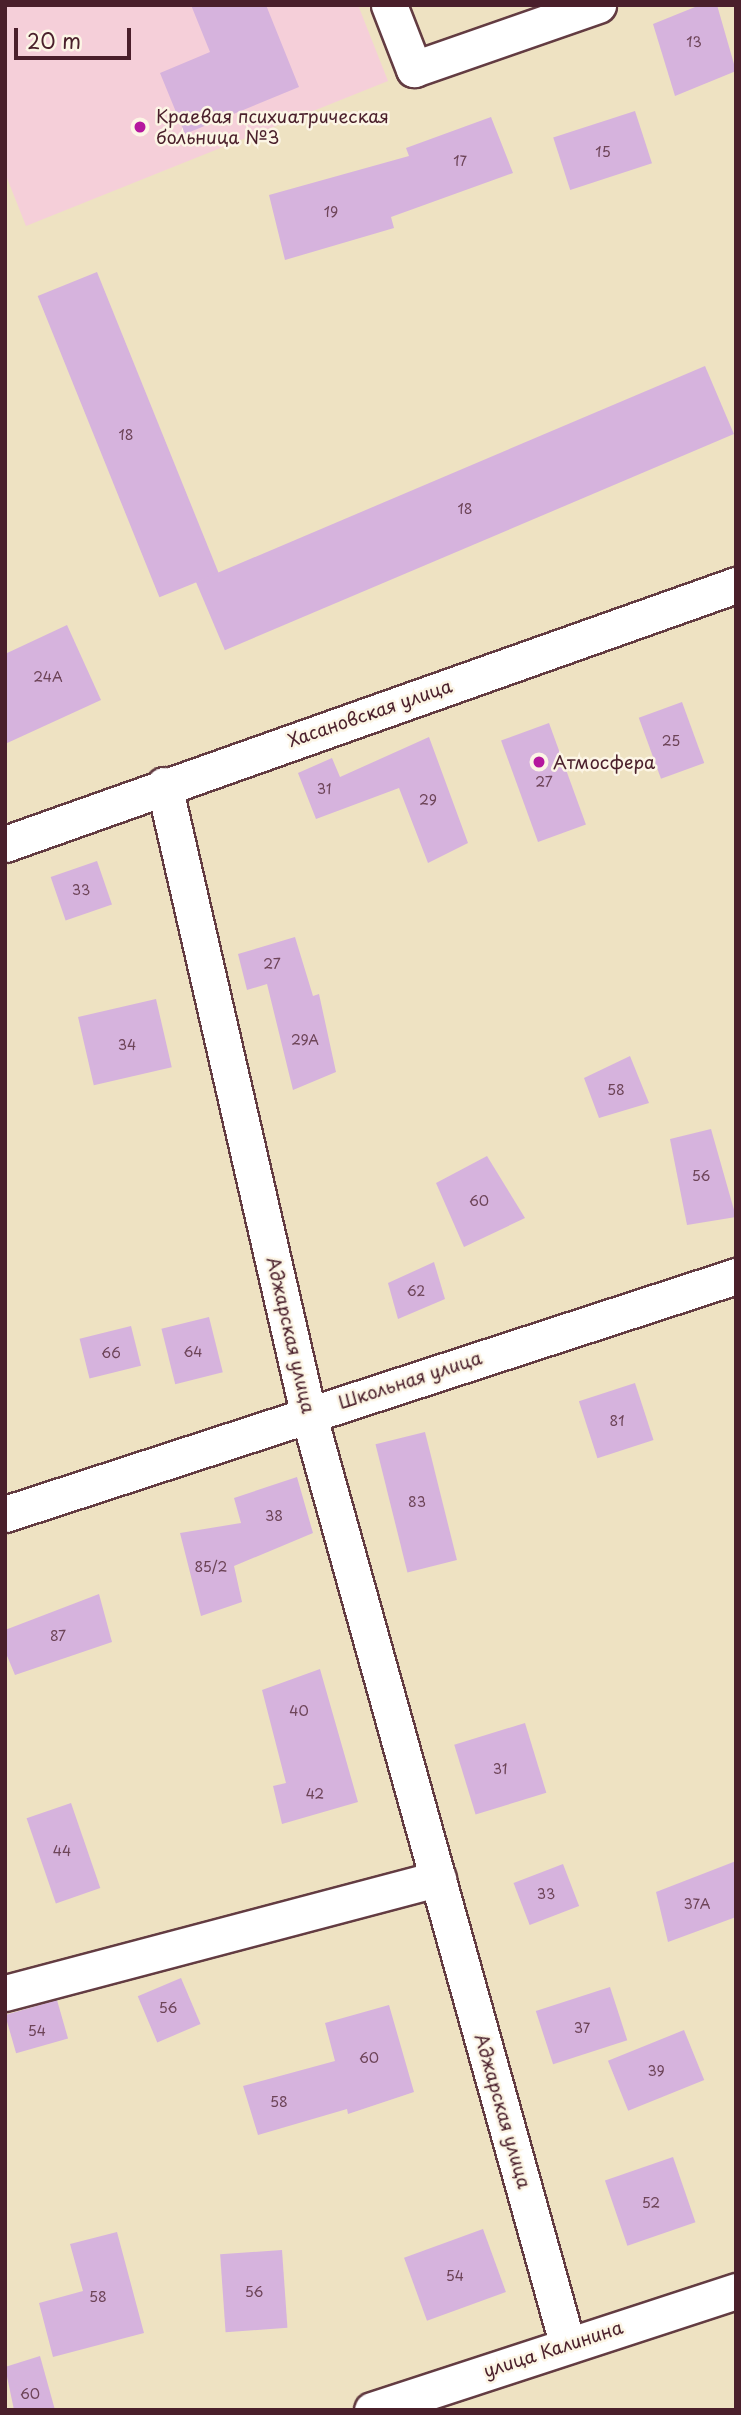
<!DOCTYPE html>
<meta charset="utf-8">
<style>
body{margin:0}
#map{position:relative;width:741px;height:2415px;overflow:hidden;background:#eee2c2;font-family:"Playpen Sans",sans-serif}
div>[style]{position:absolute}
.built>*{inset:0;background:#f5cfd9}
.building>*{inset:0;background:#d6b3dd;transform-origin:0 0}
.roads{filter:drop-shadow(2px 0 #633c42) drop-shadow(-2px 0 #633c42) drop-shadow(0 2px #633c42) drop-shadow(0 -2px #633c42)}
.street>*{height:35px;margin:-17.5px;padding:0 17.5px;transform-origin:17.5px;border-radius:17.5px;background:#fff}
.dots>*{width:19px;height:19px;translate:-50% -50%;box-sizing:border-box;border:4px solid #fcf5e5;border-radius:50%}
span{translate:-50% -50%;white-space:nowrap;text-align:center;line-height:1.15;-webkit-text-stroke:5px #fcf5e5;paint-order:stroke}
.number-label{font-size:14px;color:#6d4458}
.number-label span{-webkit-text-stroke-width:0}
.poi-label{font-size:18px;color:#4a1f2b}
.left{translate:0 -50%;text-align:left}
.street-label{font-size:18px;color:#4a1f2b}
.frame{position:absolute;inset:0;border:7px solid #4a1f2b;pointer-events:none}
.scale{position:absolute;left:14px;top:28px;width:117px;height:32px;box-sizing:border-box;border:4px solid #4a1f2b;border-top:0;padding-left:9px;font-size:21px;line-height:24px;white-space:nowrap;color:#4a1f2b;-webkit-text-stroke:5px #fcf5e5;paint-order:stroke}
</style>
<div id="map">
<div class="built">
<i style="clip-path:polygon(5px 5px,358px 5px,388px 81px,26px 226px,5px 173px)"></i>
</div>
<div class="building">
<i style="clip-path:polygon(191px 5px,266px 5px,299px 87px,185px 134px,160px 73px,210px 52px)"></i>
<i style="clip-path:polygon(700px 5px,717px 5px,736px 71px,675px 96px,653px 24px)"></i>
<i style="left:635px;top:111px;width:55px;height:86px;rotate:72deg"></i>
<i style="clip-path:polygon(491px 117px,513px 173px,391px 217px,394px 228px,285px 260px,269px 195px,409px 156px,406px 148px)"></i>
<i style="left:97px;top:272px;width:325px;height:64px;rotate:68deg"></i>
<i style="left:705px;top:366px;width:74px;height:553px;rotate:67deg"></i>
<i style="clip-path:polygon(67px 625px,101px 700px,5px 744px,5px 654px)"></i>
<i style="left:682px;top:702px;width:65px;height:46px;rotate:70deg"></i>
<i style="left:549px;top:723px;width:108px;height:51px;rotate:70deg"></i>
<i style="clip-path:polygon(429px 737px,468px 843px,428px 863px,399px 788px,316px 819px,298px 773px,332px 758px,340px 777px)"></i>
<i style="left:97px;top:861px;width:46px;height:49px;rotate:71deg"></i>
<i style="clip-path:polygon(295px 937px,313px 996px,319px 994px,336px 1072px,293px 1090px,267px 984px,247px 990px,238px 954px)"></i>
<i style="left:156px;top:999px;width:70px;height:80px;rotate:77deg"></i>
<i style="clip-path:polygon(630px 1056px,649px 1103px,599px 1118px,584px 1078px)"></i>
<i style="clip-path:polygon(711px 1129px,736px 1217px,687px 1225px,670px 1139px)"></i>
<i style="clip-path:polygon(487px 1156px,525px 1218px,464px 1247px,436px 1183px)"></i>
<i style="clip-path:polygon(434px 1262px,445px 1299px,398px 1319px,388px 1283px)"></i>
<i style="left:209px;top:1317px;width:57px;height:49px;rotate:76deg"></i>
<i style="left:131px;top:1326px;width:41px;height:53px;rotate:76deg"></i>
<i style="left:635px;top:1383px;width:60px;height:59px;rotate:72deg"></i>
<i style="left:425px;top:1432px;width:132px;height:51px;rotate:76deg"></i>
<i style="clip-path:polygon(297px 1477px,313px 1533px,234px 1566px,242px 1602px,201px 1616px,180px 1533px,241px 1523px,234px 1498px)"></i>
<i style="clip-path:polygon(99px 1594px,112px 1642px,15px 1675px,5px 1651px,5px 1630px)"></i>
<i style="clip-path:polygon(320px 1669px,358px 1802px,282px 1824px,273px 1786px,286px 1783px,262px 1690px)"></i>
<i style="left:525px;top:1723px;width:73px;height:74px;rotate:73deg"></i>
<i style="left:71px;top:1803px;width:90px;height:47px;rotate:71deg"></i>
<i style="clip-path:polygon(736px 1861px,736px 1917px,668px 1942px,656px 1892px)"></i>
<i style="left:563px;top:1864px;width:45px;height:53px;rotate:69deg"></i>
<i style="left:181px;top:1978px;width:50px;height:47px;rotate:67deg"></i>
<i style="left:610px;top:1987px;width:56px;height:78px;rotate:72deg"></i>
<i style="left:57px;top:2000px;width:40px;height:54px;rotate:74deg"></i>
<i style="clip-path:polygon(389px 2005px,414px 2092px,348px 2114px,347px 2109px,258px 2135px,243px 2086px,335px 2061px,325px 2023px)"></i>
<i style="left:684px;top:2030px;width:54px;height:82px;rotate:68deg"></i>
<i style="left:673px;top:2157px;width:69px;height:72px;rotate:71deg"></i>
<i style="left:483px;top:2229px;width:67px;height:84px;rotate:70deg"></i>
<i style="clip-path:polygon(117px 2232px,144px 2333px,53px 2357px,39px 2303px,83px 2291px,70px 2244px)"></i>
<i style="left:282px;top:2250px;width:78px;height:62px;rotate:86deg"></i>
<i style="clip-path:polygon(40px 2356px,55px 2410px,14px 2410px,5px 2367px)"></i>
</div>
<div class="roads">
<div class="street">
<i style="left:389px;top:5px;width:69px;rotate:68.7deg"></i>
<i style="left:414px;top:69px;width:195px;rotate:-19.2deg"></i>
<i style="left:164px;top:785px;width:644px;rotate:77.09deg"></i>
<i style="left:308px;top:1413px;width:965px;rotate:74.44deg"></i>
<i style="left:5px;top:844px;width:776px;rotate:-19.51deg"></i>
<i style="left:5px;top:1514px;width:769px;rotate:-18.03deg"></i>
<i style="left:5px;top:1993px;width:448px;rotate:-14.8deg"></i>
<i style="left:372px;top:2410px;width:383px;rotate:-18.1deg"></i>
</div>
</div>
<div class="dots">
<i style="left:140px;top:127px;background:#b5179e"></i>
<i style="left:539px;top:762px;background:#b5179e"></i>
</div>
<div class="number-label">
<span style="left:694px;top:42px">13</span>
<span style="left:603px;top:152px">15</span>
<span style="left:460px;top:161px">17</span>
<span style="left:331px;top:212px">19</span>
<span style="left:126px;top:435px">18</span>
<span style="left:465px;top:509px">18</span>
<span style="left:48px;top:677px">24А</span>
<span style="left:671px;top:741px">25</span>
<span style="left:544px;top:782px">27</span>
<span style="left:324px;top:789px">31</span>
<span style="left:428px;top:800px">29</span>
<span style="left:81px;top:890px">33</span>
<span style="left:272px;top:964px">27</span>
<span style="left:305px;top:1040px">29А</span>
<span style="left:127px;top:1045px">34</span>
<span style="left:616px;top:1090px">58</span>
<span style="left:701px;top:1176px">56</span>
<span style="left:479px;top:1201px">60</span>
<span style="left:416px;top:1291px">62</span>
<span style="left:193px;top:1352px">64</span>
<span style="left:111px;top:1353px">66</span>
<span style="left:617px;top:1421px">81</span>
<span style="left:417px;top:1502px">83</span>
<span style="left:274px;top:1516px">38</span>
<span style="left:211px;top:1567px">85/2</span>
<span style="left:58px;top:1636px">87</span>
<span style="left:299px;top:1711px">40</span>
<span style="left:500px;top:1769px">31</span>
<span style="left:315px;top:1794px">42</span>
<span style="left:62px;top:1851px">44</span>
<span style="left:546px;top:1894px">33</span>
<span style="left:697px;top:1904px">37А</span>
<span style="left:168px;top:2008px">56</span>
<span style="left:582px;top:2028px">37</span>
<span style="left:37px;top:2031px">54</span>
<span style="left:369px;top:2058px">60</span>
<span style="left:656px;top:2071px">39</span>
<span style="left:279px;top:2102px">58</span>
<span style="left:651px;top:2203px">52</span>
<span style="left:455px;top:2276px">54</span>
<span style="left:254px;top:2292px">56</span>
<span style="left:98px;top:2297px">58</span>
<span style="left:30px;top:2394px">60</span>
</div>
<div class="poi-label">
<span class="left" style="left:156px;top:127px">Краевая психиатрическая<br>больница №3</span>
<span class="left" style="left:553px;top:762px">Атмосфера</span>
</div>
<div class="street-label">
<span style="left:370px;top:713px;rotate:-19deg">Хасановская улица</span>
<span style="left:291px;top:1335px;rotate:77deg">Аджарская улица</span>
<span style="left:410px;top:1380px;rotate:-18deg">Школьная улица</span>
<span style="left:503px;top:2111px;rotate:74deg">Аджарская улица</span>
<span style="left:553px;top:2349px;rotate:-18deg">улица Калинина</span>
</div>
<div class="frame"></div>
<div class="scale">20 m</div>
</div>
